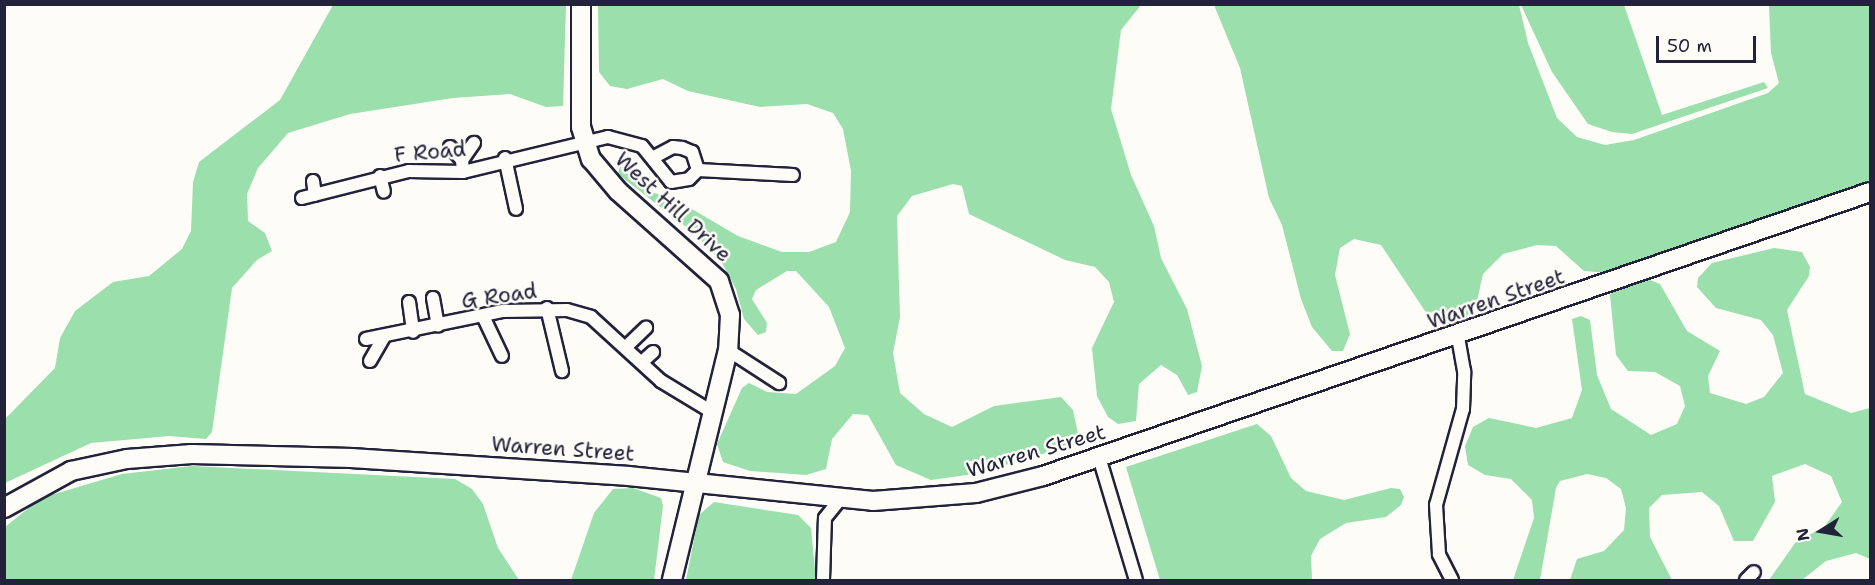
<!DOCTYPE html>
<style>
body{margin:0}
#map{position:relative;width:1875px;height:585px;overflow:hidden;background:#fdfcf7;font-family:"Shantell Sans",sans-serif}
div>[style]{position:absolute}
.green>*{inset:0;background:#9adfac}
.roads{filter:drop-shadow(2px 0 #22223b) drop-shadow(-2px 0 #22223b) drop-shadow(0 2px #22223b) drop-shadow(0 -2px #22223b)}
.street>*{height:12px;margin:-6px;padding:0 6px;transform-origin:6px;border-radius:6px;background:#fdfcf7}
.secondary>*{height:18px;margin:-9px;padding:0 9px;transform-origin:9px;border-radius:9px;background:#fdfcf7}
span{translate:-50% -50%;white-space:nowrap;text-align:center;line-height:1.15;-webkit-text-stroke:5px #fdfcf7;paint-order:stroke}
.street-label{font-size:21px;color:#22223b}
.frame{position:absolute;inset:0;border:6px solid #22223b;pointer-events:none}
.north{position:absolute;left:1791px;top:501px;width:60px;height:60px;-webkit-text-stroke:4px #fdfcf7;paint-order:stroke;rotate:259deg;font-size:16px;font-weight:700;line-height:24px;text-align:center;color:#22223b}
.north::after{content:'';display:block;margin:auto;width:21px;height:27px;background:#22223b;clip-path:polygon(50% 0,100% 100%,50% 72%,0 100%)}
.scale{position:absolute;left:1656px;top:36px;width:100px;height:27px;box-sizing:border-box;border:3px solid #22223b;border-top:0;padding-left:8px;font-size:18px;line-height:21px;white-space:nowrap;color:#22223b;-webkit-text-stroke:4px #fdfcf7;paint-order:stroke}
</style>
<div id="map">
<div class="green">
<i style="clip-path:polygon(333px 5px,566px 5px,563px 106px,546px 107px,510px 94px,453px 98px,350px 114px,288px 133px,258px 168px,247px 194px,248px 221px,265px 233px,272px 251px,257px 260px,232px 288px,212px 432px,206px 439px,169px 436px,91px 443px,5px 483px,5px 419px,55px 368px,60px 338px,75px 311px,113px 282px,149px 276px,182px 249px,191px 231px,193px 182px,199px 162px,280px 100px)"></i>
<i style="clip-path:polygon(598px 5px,1141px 5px,1121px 30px,1111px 109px,1131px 175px,1154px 226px,1161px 258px,1187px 309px,1202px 366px,1197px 392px,1188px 395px,1177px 375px,1161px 365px,1139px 384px,1136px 421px,1118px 424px,1108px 417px,1097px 396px,1092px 348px,1114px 302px,1109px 282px,1095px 267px,1065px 260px,969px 214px,962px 186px,953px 184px,912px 196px,897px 216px,900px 317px,893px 353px,900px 393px,924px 414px,952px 427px,994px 406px,1061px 397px,1073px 410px,1080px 443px,974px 474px,931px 480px,896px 465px,868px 415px,853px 414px,832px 439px,826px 469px,806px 475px,750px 471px,723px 462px,717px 444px,742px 388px,749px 383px,767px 392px,796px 394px,835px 366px,845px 348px,829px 307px,796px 271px,787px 271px,756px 290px,752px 299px,767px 323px,766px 332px,758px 335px,744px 319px,736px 289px,722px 263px,694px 233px,618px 174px,620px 165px,646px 191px,673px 198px,738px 236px,782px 252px,809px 252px,836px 242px,850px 212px,851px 171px,843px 129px,833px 113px,807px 104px,760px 107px,688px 91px,663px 79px,627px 89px,610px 86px,599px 72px)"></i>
<i style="clip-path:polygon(1214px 5px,1519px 5px,1528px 43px,1557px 118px,1577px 137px,1605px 145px,1634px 140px,1768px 93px,1779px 83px,1771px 53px,1769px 5px,1870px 5px,1870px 180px,1610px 273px,1584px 271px,1556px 246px,1537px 245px,1503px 254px,1483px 274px,1477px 301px,1466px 318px,1451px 325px,1425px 311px,1381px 245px,1354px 239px,1340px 248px,1335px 275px,1350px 334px,1343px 351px,1332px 351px,1312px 327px,1301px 299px,1282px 225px,1269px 198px,1240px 68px)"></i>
<i style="clip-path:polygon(1521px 5px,1624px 5px,1662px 115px,1764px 82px,1768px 88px,1632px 134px,1612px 132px,1588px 124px,1552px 72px)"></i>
<i style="clip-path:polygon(1774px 248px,1802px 252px,1810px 267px,1809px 276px,1787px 310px,1805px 394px,1851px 413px,1870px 408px,1870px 559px,1856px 553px,1826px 561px,1802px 580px,1769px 580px,1795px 543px,1825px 526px,1842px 502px,1831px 476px,1805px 464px,1772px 476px,1775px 502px,1753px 541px,1734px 541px,1719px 506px,1702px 492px,1662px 495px,1649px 508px,1650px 537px,1672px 580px,1570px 580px,1577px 559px,1604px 551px,1624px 530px,1626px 508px,1621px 489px,1606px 478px,1587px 474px,1560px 481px,1556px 488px,1540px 580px,1513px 580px,1534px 518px,1532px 500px,1511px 479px,1485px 475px,1468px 465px,1465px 446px,1473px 427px,1489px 418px,1536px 428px,1572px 418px,1582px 390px,1572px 319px,1581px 316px,1590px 320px,1597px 375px,1611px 409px,1651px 435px,1677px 424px,1685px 406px,1680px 386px,1655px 372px,1628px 371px,1616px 355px,1610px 295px,1615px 288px,1642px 277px,1660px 284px,1687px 331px,1720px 351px,1708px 376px,1710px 393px,1746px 404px,1764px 397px,1783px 373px,1773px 335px,1761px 320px,1716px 308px,1697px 287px,1698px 278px,1712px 263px)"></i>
<i style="clip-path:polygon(1257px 424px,1271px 436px,1291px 478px,1306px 491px,1344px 500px,1391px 488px,1400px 489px,1404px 497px,1401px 505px,1386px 517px,1346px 523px,1320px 539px,1311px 556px,1312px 580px,1160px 580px,1126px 467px)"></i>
<i style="clip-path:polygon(192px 466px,455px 479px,472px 489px,483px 504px,498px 548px,519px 580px,5px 580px,5px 527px,41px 498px,122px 474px)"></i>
<i style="clip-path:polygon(633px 488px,661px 498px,663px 506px,654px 580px,571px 580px,594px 513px,613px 489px)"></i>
<i style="clip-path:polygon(714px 502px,798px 515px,811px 528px,816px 580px,686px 580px,699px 515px)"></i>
</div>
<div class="roads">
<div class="street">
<i style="left:450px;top:147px;width:18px;rotate:47deg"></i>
<i style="left:462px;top:160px;width:12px;rotate:85deg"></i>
<i style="left:505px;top:158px;width:52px;rotate:77.8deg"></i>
<i style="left:462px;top:160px;width:21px;rotate:-55deg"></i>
<i style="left:698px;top:170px;width:95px;rotate:3deg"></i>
<i style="left:380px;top:176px;width:16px;rotate:76deg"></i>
<i style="left:313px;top:181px;width:14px;rotate:82deg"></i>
<i style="left:302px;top:198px;width:110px;rotate:-14.2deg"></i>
<i style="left:409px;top:171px;width:54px;rotate:1.1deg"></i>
<i style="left:463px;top:172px;width:149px;rotate:-13.6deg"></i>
<i style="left:608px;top:137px;width:35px;rotate:15deg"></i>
<i style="left:642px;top:146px;width:46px;rotate:51.1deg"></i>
<i style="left:671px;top:182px;width:18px;rotate:-9deg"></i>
<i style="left:689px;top:179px;width:13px;rotate:-45deg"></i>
<i style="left:698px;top:170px;width:19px;rotate:-108deg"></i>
<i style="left:692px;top:152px;width:11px;rotate:-158deg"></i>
<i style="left:682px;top:148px;width:9px;rotate:-174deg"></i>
<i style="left:673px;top:147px;width:21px;rotate:152deg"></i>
<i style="left:433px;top:298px;width:28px;rotate:80deg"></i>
<i style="left:409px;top:302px;width:30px;rotate:82deg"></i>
<i style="left:547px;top:308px;width:65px;rotate:76.6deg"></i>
<i style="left:483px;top:316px;width:44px;rotate:64.6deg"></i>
<i style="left:366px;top:339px;width:140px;rotate:-11.6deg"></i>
<i style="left:503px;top:311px;width:64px;rotate:-0.9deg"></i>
<i style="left:567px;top:310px;width:25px;rotate:16deg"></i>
<i style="left:591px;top:317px;width:95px;rotate:42.4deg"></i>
<i style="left:661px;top:381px;width:60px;rotate:31.3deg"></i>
<i style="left:626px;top:347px;width:28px;rotate:-44deg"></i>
<i style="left:728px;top:350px;width:61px;rotate:32.9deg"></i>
<i style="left:370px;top:361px;width:28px;rotate:-60deg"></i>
<i style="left:642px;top:362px;width:15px;rotate:-42deg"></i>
<i style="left:1099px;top:457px;width:128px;rotate:73.3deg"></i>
<i style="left:823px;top:580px;width:62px;rotate:-88.2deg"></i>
<i style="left:825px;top:518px;width:26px;rotate:-51deg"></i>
<i style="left:1452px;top:580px;width:29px;rotate:-117deg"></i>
<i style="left:1439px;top:554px;width:49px;rotate:-93.5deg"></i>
<i style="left:1436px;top:505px;width:100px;rotate:-74.3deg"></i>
<i style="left:1463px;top:409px;width:38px;rotate:-88deg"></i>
<i style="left:1464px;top:371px;width:36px;rotate:-100deg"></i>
<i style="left:1746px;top:580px;width:11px;rotate:-45deg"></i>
</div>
<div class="secondary">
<i style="left:581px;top:4px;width:123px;rotate:90deg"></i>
<i style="left:581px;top:127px;width:34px;rotate:73deg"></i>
<i style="left:591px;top:159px;width:42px;rotate:49.8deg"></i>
<i style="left:618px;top:191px;width:135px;rotate:41.7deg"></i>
<i style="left:719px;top:281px;width:36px;rotate:72deg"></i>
<i style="left:730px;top:315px;width:35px;rotate:93deg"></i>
<i style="left:728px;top:350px;width:237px;rotate:103.7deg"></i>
<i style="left:4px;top:508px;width:77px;rotate:-28.9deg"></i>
<i style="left:71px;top:471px;width:57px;rotate:-12.1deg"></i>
<i style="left:127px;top:459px;width:65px;rotate:-4.4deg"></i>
<i style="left:192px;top:454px;width:160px;rotate:1.4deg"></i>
<i style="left:352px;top:458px;width:277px;rotate:3.7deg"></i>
<i style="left:628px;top:476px;width:246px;rotate:5.8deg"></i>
<i style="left:873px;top:501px;width:103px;rotate:-4.4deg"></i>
<i style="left:976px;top:493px;width:69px;rotate:-14.2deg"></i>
<i style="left:1043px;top:476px;width:874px;rotate:-18.95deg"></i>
</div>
</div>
<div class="street-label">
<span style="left:430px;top:152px;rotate:-5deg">F Road</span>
<span style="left:673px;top:207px;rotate:43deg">West Hill Drive</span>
<span style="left:499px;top:296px;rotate:-8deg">G Road</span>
<span style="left:1496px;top:299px;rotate:-19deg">Warren Street</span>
<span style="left:563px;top:449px;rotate:4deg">Warren Street</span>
<span style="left:1036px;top:451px;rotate:-16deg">Warren Street</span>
</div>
<div class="frame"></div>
<div class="north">N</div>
<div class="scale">50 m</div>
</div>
